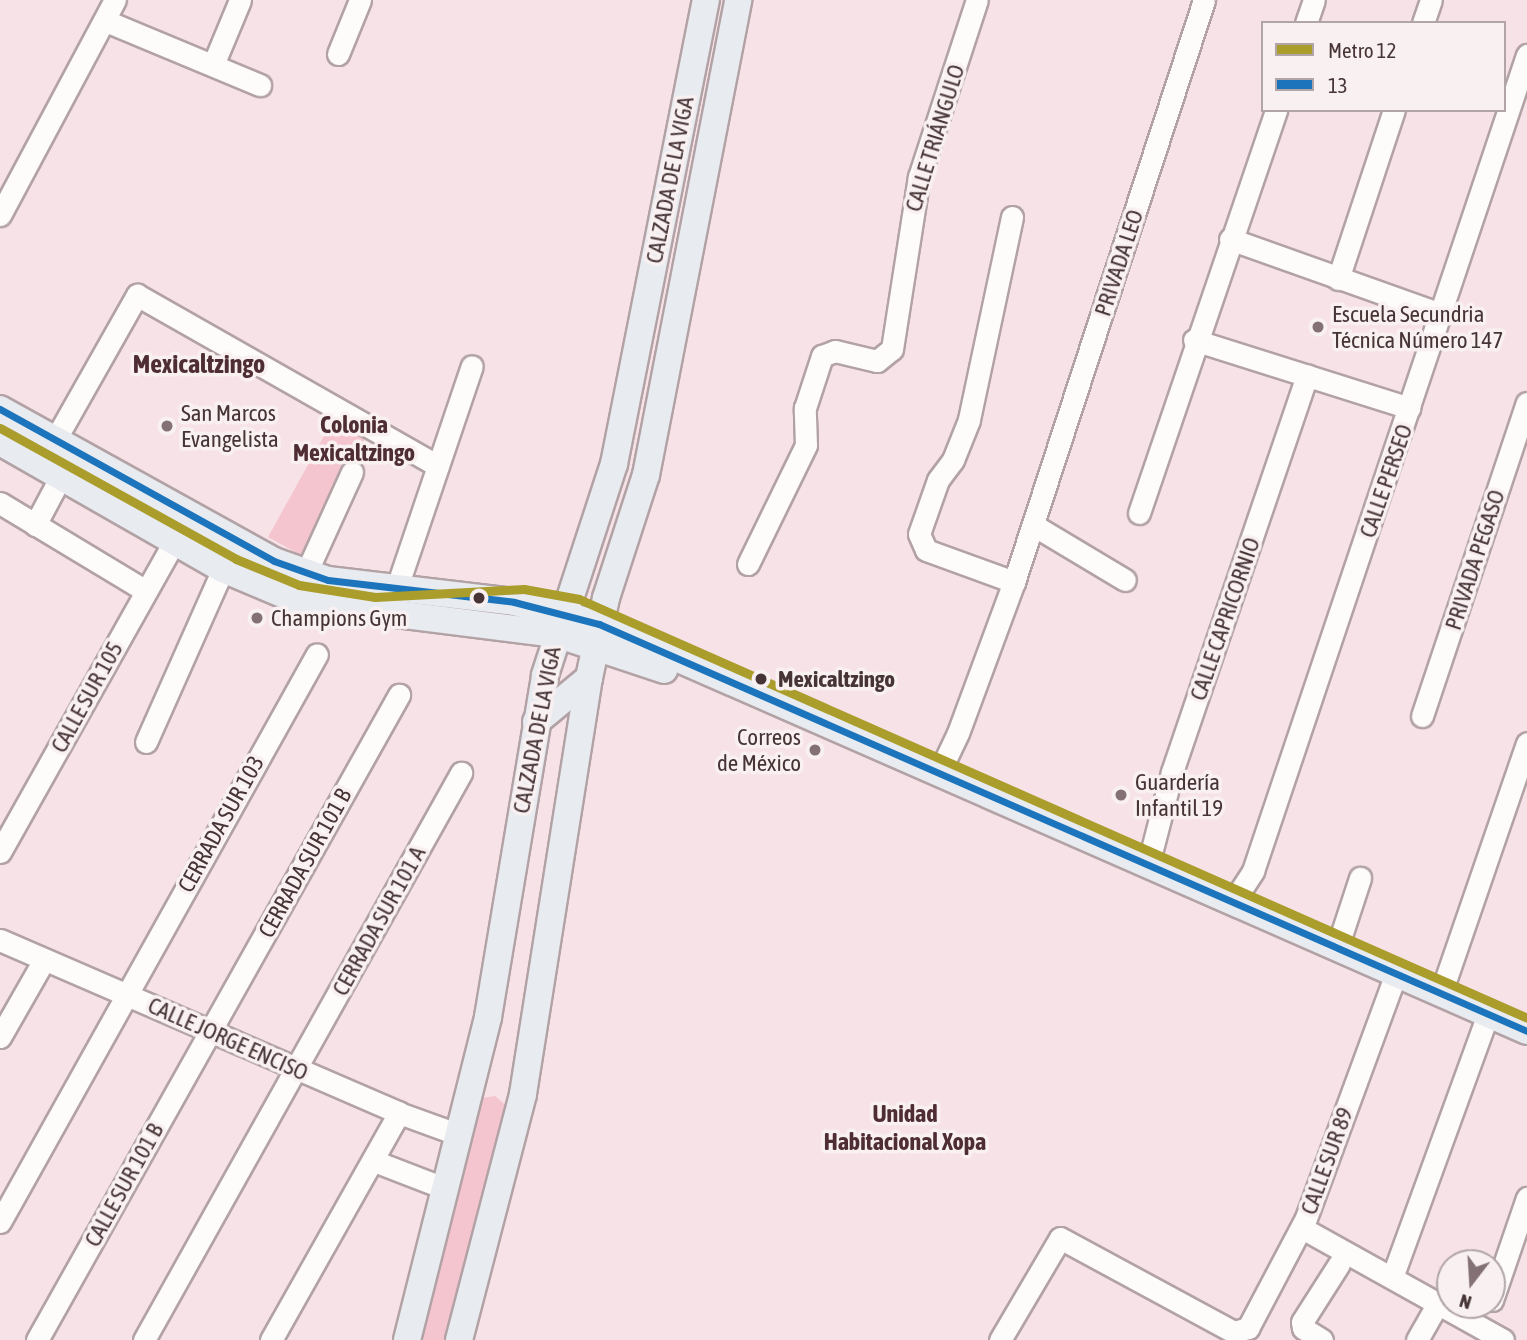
<!DOCTYPE html>
<meta charset="utf-8">
<style>
body{margin:0}
#map{position:relative;width:1527px;height:1340px;overflow:hidden;background:#f7e3e7;font-family:"Asap Condensed",sans-serif}
div>[style]{position:absolute}
.green>*{inset:0;background:#f4c5ce;transform-origin:0 0}
.roads{filter:drop-shadow(2px 0 #b2a2a5) drop-shadow(-2px 0 #b2a2a5) drop-shadow(0 2px #b2a2a5) drop-shadow(0 -2px #b2a2a5)}
.minor>*{height:21px;margin:-10.5px;padding:0 10.5px;transform-origin:10.5px;border-radius:10.5px;background:#fefbfb}
.major>*{height:26px;margin:-13px;padding:0 13px;transform-origin:13px;border-radius:13px;background:#e8ebf0}
.bus-1>*{height:7px;margin:-3.5px;padding:0 3.5px;transform-origin:3.5px;border-radius:3.5px;background:#1c75bc}
.metro-1>*{height:9px;margin:-4.5px;padding:0 4.5px;transform-origin:4.5px;border-radius:4.5px;background:#ab9d2b}
.dots>*{width:19px;height:19px;translate:-50% -50%;box-sizing:border-box;border:4px solid #f9f0f1;border-radius:50%}
span{translate:-50% -50%;white-space:nowrap;text-align:center;line-height:1.15;-webkit-text-stroke:7px #f9f0f1;paint-order:stroke}
.street-label{font-size:23px;color:#463437}
.poi-label{font-size:23px;color:#463437}
.left{translate:0 -50%;text-align:left}
.right{translate:-100% -50%;text-align:right}
.stop-label{font-size:23px;color:#463437;font-weight:700}
.neighbourhood-label{font-size:24px;color:#4e2d34;font-weight:700}
.quarter-label{font-size:26px;color:#4e2d34;font-weight:700}
.legend{position:absolute;left:1261px;top:21px;width:245px;height:91px;box-sizing:border-box;background:#f9f0f1;border:2px solid #b1a5a7;margin:0;padding:9px 12px;list-style:none;font-size:21px;color:#463437}
.legend li{display:flex;align-items:center;gap:14px;height:35px}
.legend b{width:35px;border:2px solid #b1a5a7}
.north{position:absolute;left:1436px;top:1249px;width:70px;height:70px;box-sizing:border-box;background:#f9f0f1;border:2px solid #b1a5a7;border-radius:50%;rotate:197deg;font-size:19px;font-weight:700;line-height:28px;text-align:center;color:#463437}
.north::after{content:'';display:block;margin:auto;width:24px;height:32px;background:#847175;clip-path:polygon(50% 0,100% 100%,50% 72%,0 100%)}
</style>
<div id="map">
<div class="green">
<i style="left:334px;top:418px;width:37px;height:136px;rotate:29deg"></i>
<i style="clip-path:polygon(495px 1096px,510px 1109px,452px 1340px,407px 1340px,476px 1099px)"></i>
</div>
<div class="roads">
<div class="minor">
<i style="left:106px;top:21px;width:167px;rotate:22.6deg"></i>
<i style="left:1306px;top:23px;width:24px;rotate:-71deg"></i>
<i style="left:1423px;top:23px;width:24px;rotate:-71deg"></i>
<i style="left:338px;top:54px;width:58px;rotate:-67.8deg"></i>
<i style="left:213px;top:65px;width:70px;rotate:-67.4deg"></i>
<i style="left:0;top:215px;width:244px;rotate:-61.9deg"></i>
<i style="left:1012px;top:217px;width:208px;rotate:102deg"></i>
<i style="left:969px;top:420px;width:43px;rotate:111.8deg"></i>
<i style="left:953px;top:460px;width:25px;rotate:127deg"></i>
<i style="left:938px;top:480px;width:57px;rotate:109.4deg"></i>
<i style="left:919px;top:534px;width:17px;rotate:66deg"></i>
<i style="left:926px;top:550px;width:94px;rotate:20deg"></i>
<i style="left:1230px;top:239px;width:224px;rotate:19.6deg"></i>
<i style="left:1338px;top:279px;width:178px;rotate:-71.7deg"></i>
<i style="left:1194px;top:340px;width:226px;rotate:17.5deg"></i>
<i style="left:55px;top:440px;width:167px;rotate:-60.5deg"></i>
<i style="left:137px;top:295px;width:346px;rotate:29.6deg"></i>
<i style="left:0;top:503px;width:170px;rotate:31.1deg"></i>
<i style="left:1139px;top:513px;width:426px;rotate:-71.2deg"></i>
<i style="left:35px;top:525px;width:53px;rotate:-62deg"></i>
<i style="left:1033px;top:525px;width:107px;rotate:30.9deg"></i>
<i style="left:748px;top:564px;width:132px;rotate:-64deg"></i>
<i style="left:806px;top:445px;width:37px;rotate:-92deg"></i>
<i style="left:805px;top:408px;width:55px;rotate:-71.9deg"></i>
<i style="left:822px;top:356px;width:14px;rotate:-21deg"></i>
<i style="left:835px;top:351px;width:43px;rotate:13.4deg"></i>
<i style="left:877px;top:361px;width:19px;rotate:-39deg"></i>
<i style="left:892px;top:349px;width:174px;rotate:-81.1deg"></i>
<i style="left:919px;top:177px;width:186px;rotate:-71.9deg"></i>
<i style="left:306px;top:573px;width:111px;rotate:-65.5deg"></i>
<i style="left:397px;top:587px;width:233px;rotate:-71.3deg"></i>
<i style="left:1422px;top:716px;width:330px;rotate:-71.5deg"></i>
<i style="left:146px;top:742px;width:189px;rotate:-66deg"></i>
<i style="left:939px;top:773px;width:44px;rotate:-64.6deg"></i>
<i style="left:958px;top:733px;width:161px;rotate:-69.7deg"></i>
<i style="left:1014px;top:582px;width:612px;rotate:-71.92deg"></i>
<i style="left:0;top:852px;width:355px;rotate:-60.7deg"></i>
<i style="left:1148px;top:865px;width:96px;rotate:-75.5deg"></i>
<i style="left:1172px;top:772px;width:419px;rotate:-71.2deg"></i>
<i style="left:1233px;top:902px;width:37px;rotate:-57deg"></i>
<i style="left:1253px;top:871px;width:861px;rotate:-71.44deg"></i>
<i style="left:0;top:940px;width:435px;rotate:23.4deg"></i>
<i style="left:399px;top:1113px;width:62px;rotate:19.9deg"></i>
<i style="left:1337px;top:948px;width:74px;rotate:-71.8deg"></i>
<i style="left:1441px;top:993px;width:264px;rotate:-71deg"></i>
<i style="left:0;top:1037px;width:89px;rotate:-60.3deg"></i>
<i style="left:374px;top:1161px;width:75px;rotate:21.1deg"></i>
<i style="left:0;top:1222px;width:650px;rotate:-60.83deg"></i>
<i style="left:1302px;top:1228px;width:230px;rotate:29.1deg"></i>
<i style="left:1393px;top:1275px;width:278px;rotate:-70deg"></i>
<i style="left:1492px;top:1300px;width:108px;rotate:-71.1deg"></i>
<i style="left:37px;top:1340px;width:740px;rotate:-60.7deg"></i>
<i style="left:144px;top:1340px;width:650px;rotate:-60.79deg"></i>
<i style="left:271px;top:1340px;width:261px;rotate:-60.6deg"></i>
<i style="left:1000px;top:1340px;width:118px;rotate:-59.5deg"></i>
<i style="left:1060px;top:1238px;width:198px;rotate:28.4deg"></i>
<i style="left:1234px;top:1332px;width:15px;rotate:-16deg"></i>
<i style="left:1248px;top:1328px;width:124px;rotate:-62.2deg"></i>
<i style="left:1306px;top:1218px;width:261px;rotate:-69.8deg"></i>
<i style="left:1322px;top:1340px;width:22px;rotate:-148deg"></i>
<i style="left:1303px;top:1328px;width:6px;rotate:-99deg"></i>
<i style="left:1302px;top:1322px;width:69px;rotate:-57.5deg"></i>
<i style="left:1417px;top:1340px;width:43px;rotate:-60.4deg"></i>
</div>
<div class="major">
<i style="left:0;top:409px;width:313px;rotate:29deg"></i>
<i style="left:274px;top:561px;width:57px;rotate:19.4deg"></i>
<i style="left:328px;top:580px;width:187px;rotate:6.7deg"></i>
<i style="left:514px;top:602px;width:88px;rotate:14.5deg"></i>
<i style="left:599px;top:624px;width:1013px;rotate:23.68deg"></i>
<i style="left:0;top:442px;width:257px;rotate:29.7deg"></i>
<i style="left:223px;top:569px;width:85px;rotate:22.9deg"></i>
<i style="left:301px;top:602px;width:257px;rotate:7.2deg"></i>
<i style="left:556px;top:634px;width:114px;rotate:18.4deg"></i>
<i style="left:536px;top:722px;width:69px;rotate:-39.7deg"></i>
<i style="left:407px;top:1340px;width:333px;rotate:-75.9deg"></i>
<i style="left:488px;top:1017px;width:347px;rotate:-80.5deg"></i>
<i style="left:545px;top:675px;width:222px;rotate:-71.9deg"></i>
<i style="left:614px;top:464px;width:473px;rotate:-78.8deg"></i>
<i style="left:459px;top:1340px;width:254px;rotate:-75.4deg"></i>
<i style="left:523px;top:1094px;width:421px;rotate:-81deg"></i>
<i style="left:589px;top:678px;width:82px;rotate:-78deg"></i>
<i style="left:606px;top:598px;width:129px;rotate:-72deg"></i>
<i style="left:646px;top:475px;width:484px;rotate:-79deg"></i>
</div>
</div>
<div class="bus-1">
<i style="left:0;top:409px;width:313px;rotate:29deg"></i>
<i style="left:274px;top:561px;width:57px;rotate:19.4deg"></i>
<i style="left:328px;top:580px;width:187px;rotate:6.7deg"></i>
<i style="left:514px;top:602px;width:88px;rotate:14.5deg"></i>
<i style="left:599px;top:624px;width:1013px;rotate:23.68deg"></i>
</div>
<div class="metro-1">
<i style="left:0;top:428px;width:270px;rotate:29deg"></i>
<i style="left:236px;top:559px;width:68px;rotate:22.4deg"></i>
<i style="left:299px;top:585px;width:77px;rotate:9deg"></i>
<i style="left:375px;top:597px;width:149px;rotate:-3.1deg"></i>
<i style="left:524px;top:589px;width:56px;rotate:10.3deg"></i>
<i style="left:579px;top:599px;width:1036px;rotate:23.84deg"></i>
</div>
<div class="dots">
<i style="left:1318px;top:327px;background:#847175"></i>
<i style="left:167px;top:426px;background:#847175"></i>
<i style="left:479px;top:598px;background:#463437"></i>
<i style="left:257px;top:618px;background:#847175"></i>
<i style="left:761px;top:679px;background:#463437"></i>
<i style="left:815px;top:750px;background:#847175"></i>
<i style="left:1121px;top:795px;background:#847175"></i>
</div>
<div class="street-label">
<span style="left:935px;top:138px;rotate:-73deg">CALLE TRIÁNGULO</span>
<span style="left:670px;top:180px;rotate:-79deg">CALZADA DE LA VIGA</span>
<span style="left:1119px;top:263px;rotate:-72deg">PRIVADA LEO</span>
<span style="left:1386px;top:481px;rotate:-71deg">CALLE PERSEO</span>
<span style="left:1475px;top:560px;rotate:-72deg">PRIVADA PEGASO</span>
<span style="left:1225px;top:619px;rotate:-71deg">CALLE CAPRICORNIO</span>
<span style="left:87px;top:697px;rotate:-61deg">CALLE SUR 105</span>
<span style="left:537px;top:730px;rotate:-79deg">CALZADA DE LA VIGA</span>
<span style="left:221px;top:824px;rotate:-61deg">CERRADA SUR 103</span>
<span style="left:305px;top:863px;rotate:-61deg">CERRADA SUR 101 B</span>
<span style="left:379px;top:921px;rotate:-61deg">CERRADA SUR 101 A</span>
<span style="left:228px;top:1039px;rotate:24deg">CALLE JORGE ENCISO</span>
<span style="left:1327px;top:1161px;rotate:-70deg">CALLE SUR 89</span>
<span style="left:124px;top:1185px;rotate:-61deg">CALLE SUR 101 B</span>
</div>
<div class="poi-label">
<span class="left" style="left:1332px;top:327px">Escuela Secundria<br>Técnica Número 147</span>
<span class="left" style="left:181px;top:426px">San Marcos<br>Evangelista</span>
<span class="left" style="left:271px;top:618px">Champions Gym</span>
<span class="right" style="left:801px;top:750px">Correos<br>de México</span>
<span class="left" style="left:1135px;top:795px">Guardería<br>Infantil 19</span>
</div>
<div class="stop-label">
<span class="left" style="left:778px;top:679px">Mexicaltzingo</span>
</div>
<div class="neighbourhood-label">
<span style="left:354px;top:439px">Colonia<br>Mexicaltzingo</span>
<span style="left:905px;top:1128px">Unidad<br>Habitacional Xopa</span>
</div>
<div class="quarter-label">
<span style="left:199px;top:365px">Mexicaltzingo</span>
</div>
<ul class="legend">
<li><b style="height:9px;background:#ab9d2b"></b>Metro 12</li>
<li><b style="height:9px;background:#1c75bc"></b>13</li>
</ul>
<div class="north">N</div>
</div>
